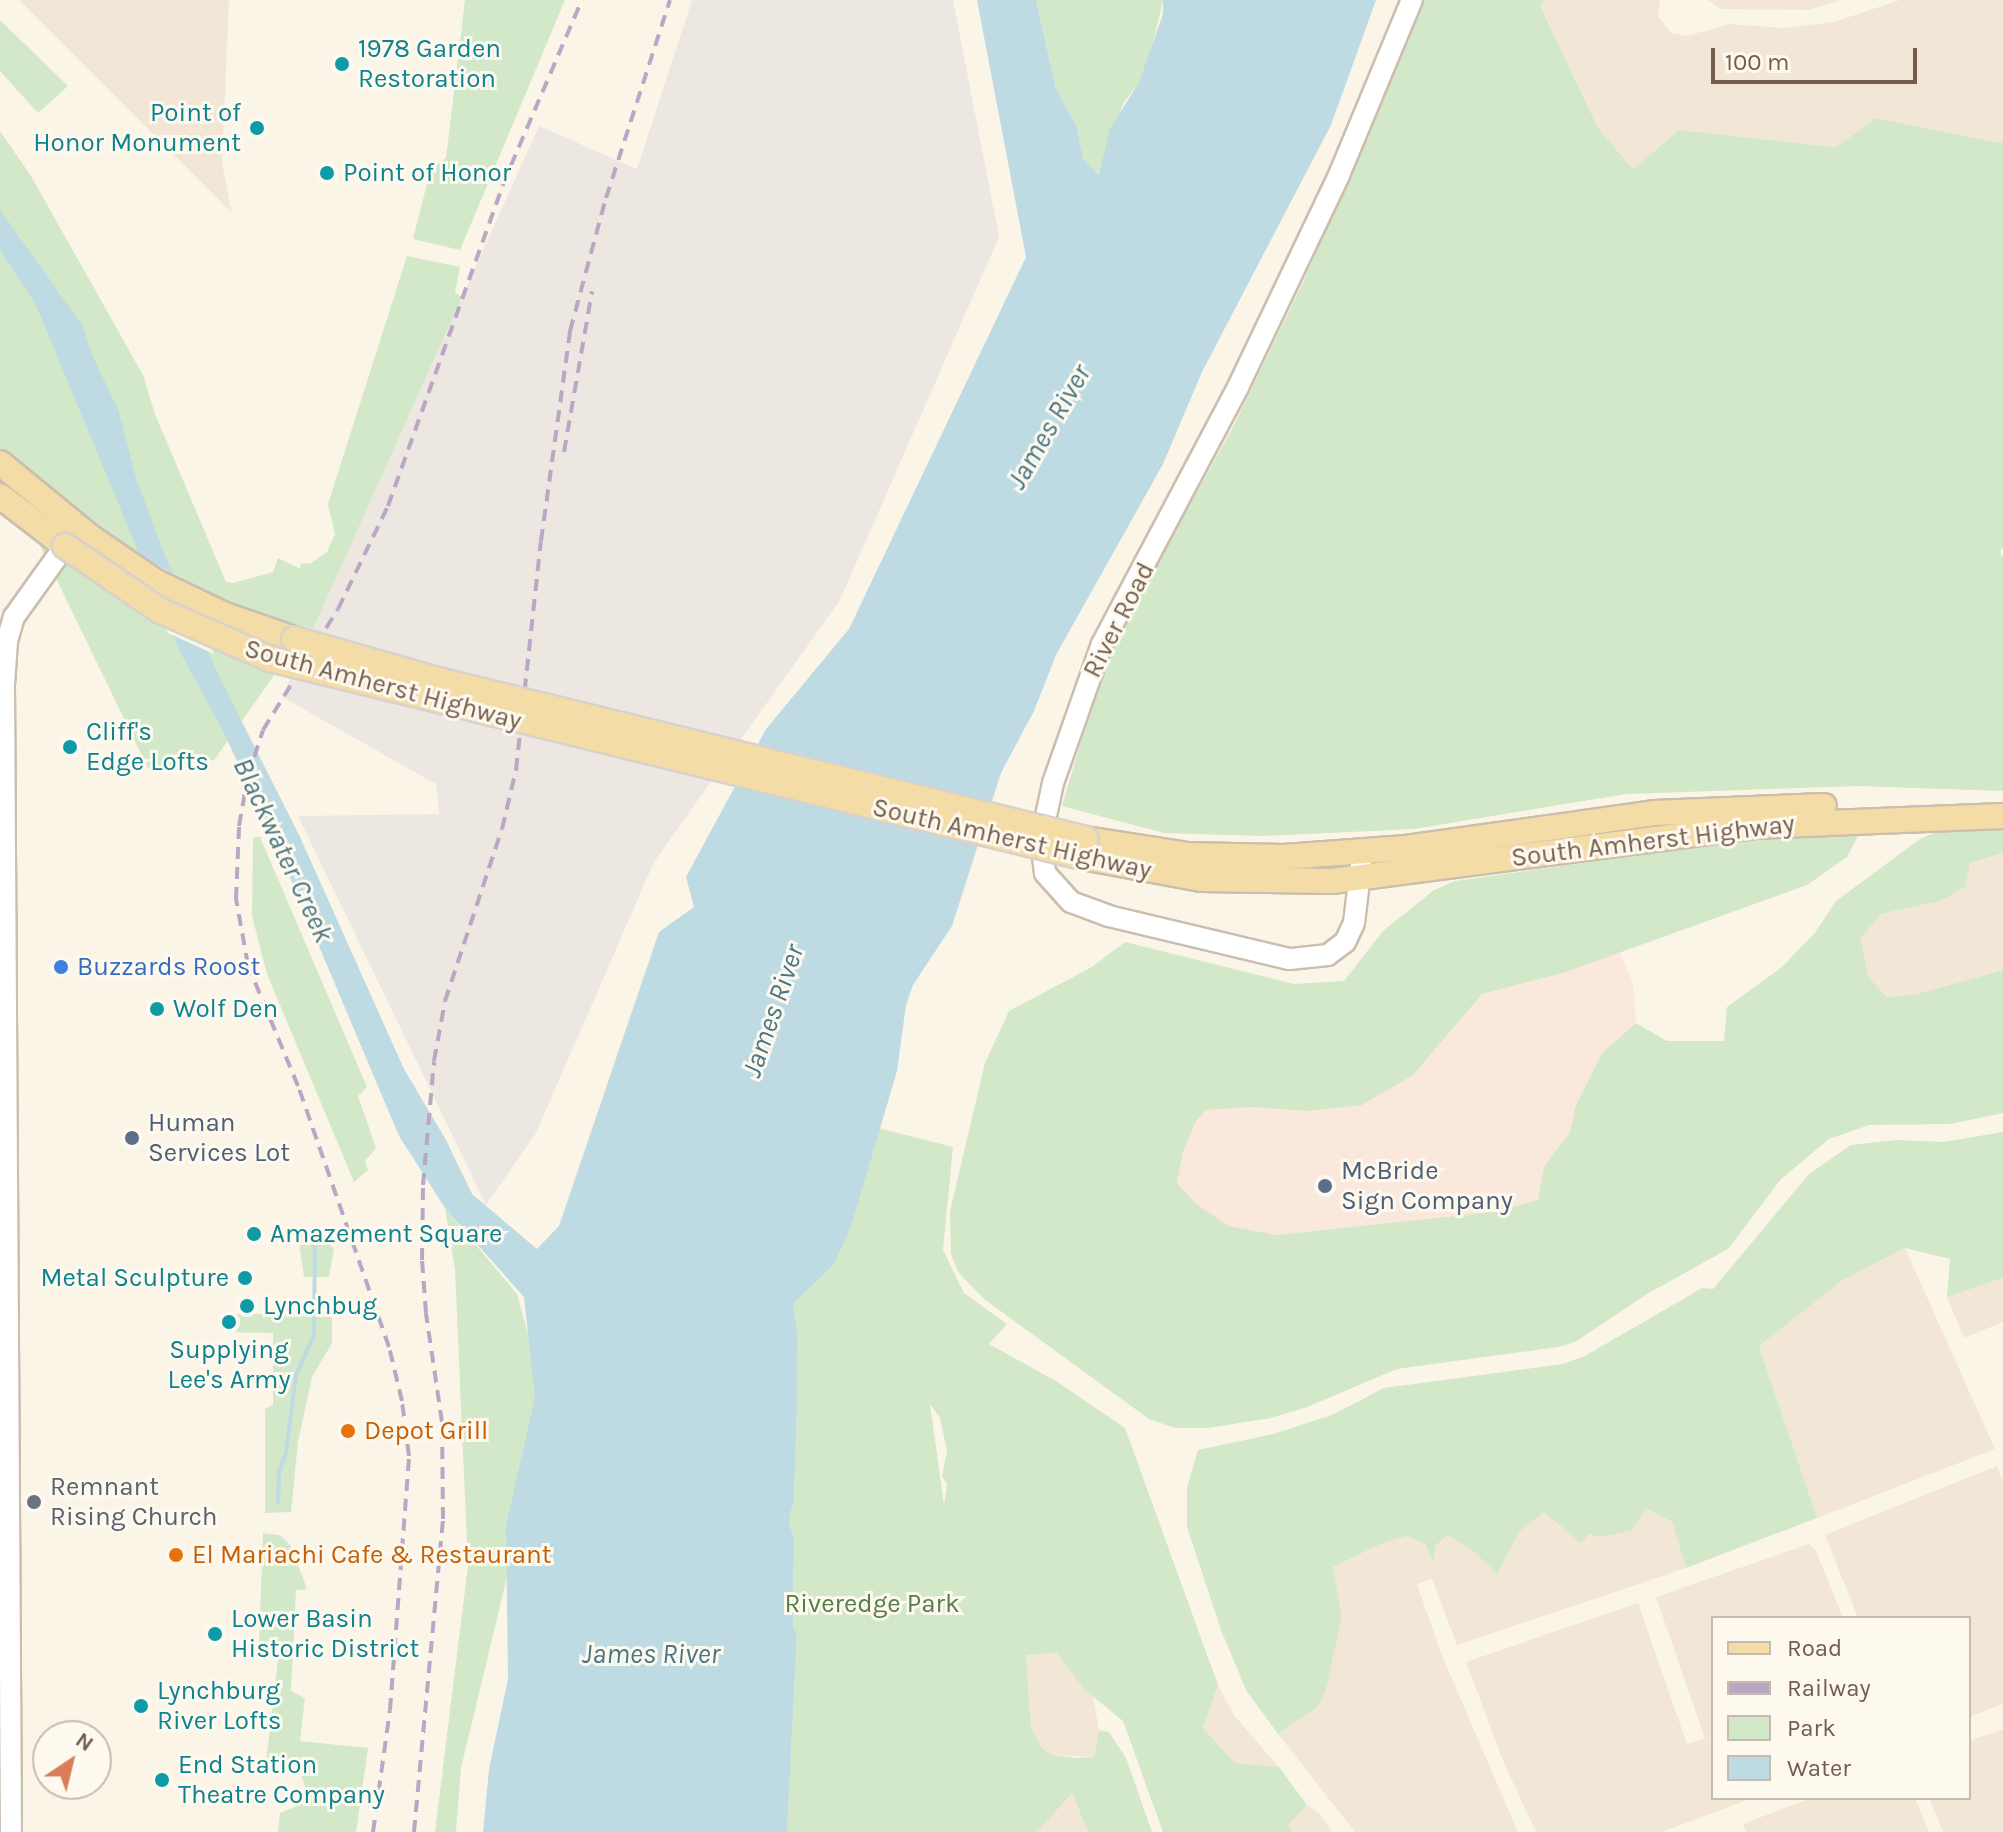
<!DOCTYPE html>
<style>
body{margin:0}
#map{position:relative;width:2003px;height:1832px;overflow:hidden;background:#fbf5e8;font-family:Karla,sans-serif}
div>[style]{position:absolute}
.residential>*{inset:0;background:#f2e7d7}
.commercial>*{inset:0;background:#fae8dd}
.industrial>*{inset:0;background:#ece7e1}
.green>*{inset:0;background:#d2e8c8}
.water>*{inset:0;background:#bedbe3}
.pier>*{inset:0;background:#fbf5e8}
.stream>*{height:4px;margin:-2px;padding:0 2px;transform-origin:2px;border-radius:2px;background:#bedbe3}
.roads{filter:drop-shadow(2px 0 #ccbeaf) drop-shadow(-2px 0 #ccbeaf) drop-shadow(0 2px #ccbeaf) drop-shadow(0 -2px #ccbeaf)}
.tertiary>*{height:20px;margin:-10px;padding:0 10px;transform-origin:10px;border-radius:10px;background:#fff}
.primary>*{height:24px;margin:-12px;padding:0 12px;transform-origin:12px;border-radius:12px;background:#f4dca7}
.rail>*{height:4px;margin-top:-2px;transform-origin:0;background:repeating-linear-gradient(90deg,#b9a7c4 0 12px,transparent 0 20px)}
.bridges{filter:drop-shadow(2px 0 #d8d2cd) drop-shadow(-2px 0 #d8d2cd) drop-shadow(0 2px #d8d2cd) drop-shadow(0 -2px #d8d2cd)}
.primary-bridge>*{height:24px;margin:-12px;padding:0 12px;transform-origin:12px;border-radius:12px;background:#f4dca7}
.dots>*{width:22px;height:22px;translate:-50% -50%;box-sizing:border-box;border:4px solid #fef9ef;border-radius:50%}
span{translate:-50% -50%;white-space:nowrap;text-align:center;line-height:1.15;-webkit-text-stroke:6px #fef9ef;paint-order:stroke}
.culture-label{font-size:26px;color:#0d838f}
.left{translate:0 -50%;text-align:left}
.right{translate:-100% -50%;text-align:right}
.street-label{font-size:26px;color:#735e4e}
.shop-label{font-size:26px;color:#366cbe}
.service-label{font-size:26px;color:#4e5e75}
.food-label{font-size:26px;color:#c56008}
.worship-label{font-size:26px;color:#5b616d}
.park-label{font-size:26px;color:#557d4a}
.water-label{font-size:28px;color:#497785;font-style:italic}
.legend{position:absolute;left:1711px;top:1616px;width:260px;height:184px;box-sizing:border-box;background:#fef9ef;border:2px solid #c6bbaf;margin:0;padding:10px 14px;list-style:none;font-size:24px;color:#735e4e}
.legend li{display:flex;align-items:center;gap:16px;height:40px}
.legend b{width:40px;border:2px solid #c6bbaf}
.north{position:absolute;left:32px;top:1720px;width:80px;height:80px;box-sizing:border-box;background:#fef9ef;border:2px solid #c6bbaf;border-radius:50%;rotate:35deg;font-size:22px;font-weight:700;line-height:32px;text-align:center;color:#735e4e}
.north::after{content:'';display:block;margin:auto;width:28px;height:36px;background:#da7e58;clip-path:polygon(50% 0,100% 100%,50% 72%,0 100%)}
.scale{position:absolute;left:1711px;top:48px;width:206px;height:36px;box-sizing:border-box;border:4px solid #735e4e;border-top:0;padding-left:10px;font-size:24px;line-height:28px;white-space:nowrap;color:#735e4e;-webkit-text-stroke:6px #fef9ef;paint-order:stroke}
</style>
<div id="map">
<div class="residential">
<i style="clip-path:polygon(19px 0,229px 0,222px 163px,232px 213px)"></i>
<i style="clip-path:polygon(1545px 0,1660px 0,1658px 16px,1671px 33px,1686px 36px,1731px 24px,1783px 28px,1834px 22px,1900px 0,2003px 0,2003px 141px,2000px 143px,1876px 118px,1836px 147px,1679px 130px,1633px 169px,1598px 128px,1540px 4px)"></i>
<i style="clip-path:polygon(1708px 0,1843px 0,1809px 10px,1721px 9px)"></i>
<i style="clip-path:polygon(2003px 853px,2003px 970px,1917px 994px,1887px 997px,1868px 978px,1861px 937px,1881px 914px,1940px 901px,1970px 863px)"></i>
<i style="clip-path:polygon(1905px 1248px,1995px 1449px,1817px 1518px,1759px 1346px,1843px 1280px)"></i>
<i style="clip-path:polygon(2003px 1278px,2003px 1322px,1964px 1338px,1947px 1297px)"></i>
<i style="clip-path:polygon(1997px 1466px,2003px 1482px,2003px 1704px,1969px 1717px,1969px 1618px,1858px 1618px,1825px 1535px)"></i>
<i style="clip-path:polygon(1645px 1509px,1672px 1522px,1686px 1568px,1457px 1645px,1432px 1579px,1417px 1584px,1441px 1653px,1518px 1832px,1355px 1832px,1278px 1734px,1317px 1707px,1326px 1690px,1342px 1616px,1333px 1567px,1385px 1542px,1407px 1536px,1425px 1544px,1434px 1562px,1435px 1546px,1448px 1535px,1473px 1551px,1497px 1574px,1520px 1531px,1544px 1512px,1589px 1534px)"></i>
<i style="clip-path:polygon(1809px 1544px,1816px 1551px,1843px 1618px,1713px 1618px,1713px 1798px,1753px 1798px,1662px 1832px,1536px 1832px,1503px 1761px,1466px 1662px,1638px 1603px,1687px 1744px,1705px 1739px,1656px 1597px)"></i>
<i style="clip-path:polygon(1057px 1653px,1093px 1697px,1099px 1730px,1094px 1757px,1052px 1755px,1042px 1748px,1031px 1728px,1026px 1655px)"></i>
<i style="clip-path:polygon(1218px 1685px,1234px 1715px,1279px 1767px,1235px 1763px,1203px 1728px)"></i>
<i style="clip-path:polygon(2003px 1729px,2003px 1832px,1943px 1832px,1929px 1798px,1969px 1798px,1969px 1741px)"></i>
<i style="clip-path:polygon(1072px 1793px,1088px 1832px,1037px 1832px,1066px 1796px)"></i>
<i style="clip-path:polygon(1811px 1798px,1915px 1798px,1929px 1832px,1746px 1832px,1743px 1824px)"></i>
<i style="clip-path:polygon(1307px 1805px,1319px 1813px,1332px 1832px,1292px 1832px,1287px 1825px)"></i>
</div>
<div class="commercial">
<i style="clip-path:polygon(1620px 952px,1633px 983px,1636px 1023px,1602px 1053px,1576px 1105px,1571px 1132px,1544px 1167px,1538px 1200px,1492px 1212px,1277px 1235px,1229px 1226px,1195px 1204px,1177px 1183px,1183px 1152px,1195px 1123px,1206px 1110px,1253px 1107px,1413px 1075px,1482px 994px,1563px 973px)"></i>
</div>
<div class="industrial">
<i style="clip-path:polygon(692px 0,953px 0,999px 237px,840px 600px,654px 862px,536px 1133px,486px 1205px,298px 816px,439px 814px,436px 784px,282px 697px,539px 126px,637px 169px)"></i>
</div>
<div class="green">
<i style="clip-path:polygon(465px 0,565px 0,460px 250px,413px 239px,431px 168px,446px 158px)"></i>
<i style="clip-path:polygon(1036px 0,1163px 0,1152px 47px,1139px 82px,1123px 104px,1100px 175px,1083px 160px,1077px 127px,1056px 89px)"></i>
<i style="clip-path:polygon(1425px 0,1545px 0,1540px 5px,1598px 128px,1633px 169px,1679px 130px,1836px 147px,1876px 118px,2000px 143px,2003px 141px,2003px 547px,2000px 552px,2003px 558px,2003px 791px,1857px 786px,1626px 794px,1414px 829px,1262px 836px,1164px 833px,1062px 806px,1098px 683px,1130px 613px,1233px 427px,1305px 278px)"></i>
<i style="clip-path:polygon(0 20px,68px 86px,38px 113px,0 71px)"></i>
<i style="clip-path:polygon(0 131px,31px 176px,143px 375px,155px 414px,226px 582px,233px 583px,273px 572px,278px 558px,301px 569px,300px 564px,311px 563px,327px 552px,335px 534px,328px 504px,407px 256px,460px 267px,455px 292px,462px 297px,313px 629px,292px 623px,273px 677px,214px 760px,148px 768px,0 463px)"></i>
<i style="clip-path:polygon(1956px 823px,2003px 823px,2003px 853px,1970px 863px,1965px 887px,1940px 901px,1881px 914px,1861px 938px,1868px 977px,1887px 997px,1917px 994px,2003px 970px,2003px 1113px,1950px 1124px,1869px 1125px,1829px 1139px,1781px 1179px,1728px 1249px,1647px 1294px,1575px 1342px,1558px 1347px,1397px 1369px,1307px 1407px,1271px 1418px,1208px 1428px,1175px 1428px,1149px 1419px,984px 1299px,958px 1272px,951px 1254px,950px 1211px,985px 1063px,1009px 1011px,1092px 967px,1125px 942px,1294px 984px,1344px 981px,1383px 931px,1434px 890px,1455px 881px,1781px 835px,1848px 828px,1859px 834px,1847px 857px,1807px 885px,1563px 973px,1482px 994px,1413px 1075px,1362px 1105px,1308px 1111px,1253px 1107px,1206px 1110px,1195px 1123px,1183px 1152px,1177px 1183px,1196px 1204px,1229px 1226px,1277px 1235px,1492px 1212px,1538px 1200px,1544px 1167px,1570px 1132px,1576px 1105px,1602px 1053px,1636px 1023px,1667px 1041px,1724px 1041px,1727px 1007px,1782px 967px,1814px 934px,1836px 901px,1920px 839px)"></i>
<i style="clip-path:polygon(253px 837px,260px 837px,367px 1087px,358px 1096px,376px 1148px,365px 1161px,368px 1170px,354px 1182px,267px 974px,252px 916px)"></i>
<i style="clip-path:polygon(evenodd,878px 1128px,953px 1147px,943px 1250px,964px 1293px,1007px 1324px,989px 1344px,1056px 1381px,1125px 1428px,1218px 1685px,1203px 1728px,1235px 1763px,1279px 1767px,1307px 1805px,1288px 1825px,1292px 1832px,1163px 1832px,1123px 1721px,1085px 1690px,1057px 1653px,1026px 1655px,1031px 1728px,1042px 1748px,1052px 1755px,1076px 1758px,1094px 1757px,1099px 1730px,1109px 1732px,1126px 1758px,1152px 1832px,1088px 1832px,1072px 1793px,1037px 1832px,787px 1832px,797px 1637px,793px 1627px,794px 1540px,789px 1521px,794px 1499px,797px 1409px,798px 1336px,793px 1304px,834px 1263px,850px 1230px,878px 1128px,930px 1404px,940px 1418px,947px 1451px,942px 1476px,947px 1484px,944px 1505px,930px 1404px)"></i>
<i style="clip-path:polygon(2003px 1132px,2003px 1278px,1947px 1297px,1950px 1259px,1905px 1248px,1843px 1280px,1759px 1346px,1817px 1518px,1686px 1568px,1672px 1522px,1646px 1509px,1632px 1530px,1601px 1537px,1589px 1534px,1581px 1543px,1544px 1512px,1520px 1531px,1497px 1574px,1473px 1551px,1448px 1535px,1435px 1546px,1434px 1563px,1425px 1544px,1407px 1536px,1385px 1542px,1333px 1567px,1342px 1616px,1326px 1690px,1317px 1707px,1278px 1734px,1246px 1690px,1221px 1630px,1187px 1527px,1187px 1488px,1198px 1450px,1273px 1434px,1332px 1415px,1384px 1388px,1563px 1364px,1585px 1356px,1702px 1288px,1713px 1289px,1809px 1174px,1851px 1145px,1896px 1140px,1943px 1142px)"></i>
<i style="clip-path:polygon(445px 1208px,517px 1294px,548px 1407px,461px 1768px,456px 1832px,435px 1832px,468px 1566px,455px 1270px)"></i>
<i style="clip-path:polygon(304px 1232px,321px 1235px,334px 1249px,329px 1277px,304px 1277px,298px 1236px)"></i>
<i style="clip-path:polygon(227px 1314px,332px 1314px,332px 1343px,312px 1377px,298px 1442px,291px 1512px,265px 1513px,265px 1409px,273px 1405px,273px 1333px,227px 1332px)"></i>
<i style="clip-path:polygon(263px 1533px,280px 1535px,291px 1546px,307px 1589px,296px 1590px,291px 1691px,305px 1698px,300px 1741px,368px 1748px,356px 1832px,278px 1832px,280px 1813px,297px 1806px,305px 1786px,299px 1770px,290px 1762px,280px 1759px,266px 1762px,279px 1651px,259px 1646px)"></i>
</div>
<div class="water">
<i style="clip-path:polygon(977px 0,1036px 0,1056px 89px,1077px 127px,1083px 159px,1099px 175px,1110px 129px,1139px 82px,1163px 14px,1163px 0,1376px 0,1331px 125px,1202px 372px,1163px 464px,1056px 655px,1034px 711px,1001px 773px,952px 926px,913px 985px,906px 1005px,897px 1071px,850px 1230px,834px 1264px,793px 1304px,798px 1335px,797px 1409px,794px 1499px,789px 1521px,794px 1540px,793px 1627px,797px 1636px,787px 1832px,483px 1832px,489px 1769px,508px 1679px,506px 1526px,535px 1397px,524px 1297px,445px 1208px,399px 1136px,278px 849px,223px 731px,180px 652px,35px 303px,0 250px,0 210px,83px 326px,92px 355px,118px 409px,137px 481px,164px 553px,220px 678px,300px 837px,404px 1069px,446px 1140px,472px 1194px,537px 1249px,559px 1226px,659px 932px,694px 907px,686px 877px,766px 729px,849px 629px,1026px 257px)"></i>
</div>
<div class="pier">
<i style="clip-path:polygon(136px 553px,180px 578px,214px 654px,168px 633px)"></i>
</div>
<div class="stream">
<i style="left:278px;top:1503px;width:31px;rotate:-88deg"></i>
<i style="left:279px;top:1472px;width:20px;rotate:-70deg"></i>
<i style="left:286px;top:1453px;width:79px;rotate:-82.7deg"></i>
<i style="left:296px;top:1375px;width:44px;rotate:-65.8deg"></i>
<i style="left:314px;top:1335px;width:100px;rotate:-89.4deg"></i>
</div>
<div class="roads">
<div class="tertiary">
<i style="left:1361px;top:865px;width:58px;rotate:96.9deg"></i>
<i style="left:1354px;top:923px;width:21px;rotate:115deg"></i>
<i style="left:1345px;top:942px;width:21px;rotate:143deg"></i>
<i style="left:1328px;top:955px;width:39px;rotate:174deg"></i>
<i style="left:1289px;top:959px;width:185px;rotate:-166.6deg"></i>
<i style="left:1109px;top:916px;width:40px;rotate:-159.8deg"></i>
<i style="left:1071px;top:902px;width:39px;rotate:-132deg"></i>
<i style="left:1045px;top:873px;width:34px;rotate:-97deg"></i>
<i style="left:1041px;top:839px;width:57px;rotate:-77.9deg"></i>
<i style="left:1053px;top:783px;width:147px;rotate:-70.6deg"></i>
<i style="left:1102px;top:644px;width:291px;rotate:-62.1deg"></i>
<i style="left:1238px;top:387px;width:235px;rotate:-64.5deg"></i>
<i style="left:1339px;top:175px;width:190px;rotate:-67.4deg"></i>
<i style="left:11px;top:1832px;width:1147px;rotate:-90.35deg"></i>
<i style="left:4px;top:685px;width:44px;rotate:-86.1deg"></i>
<i style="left:7px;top:641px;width:25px;rotate:-74deg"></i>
<i style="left:14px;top:617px;width:100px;rotate:-54.4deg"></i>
</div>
<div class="primary">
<i style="left:0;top:463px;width:117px;rotate:39.4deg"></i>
<i style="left:90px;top:537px;width:80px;rotate:34.3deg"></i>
<i style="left:156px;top:582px;width:76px;rotate:25.6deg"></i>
<i style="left:225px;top:615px;width:73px;rotate:19.2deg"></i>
<i style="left:0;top:496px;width:82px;rotate:37.6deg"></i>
<i style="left:1086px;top:839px;width:102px;rotate:9deg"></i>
<i style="left:1187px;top:855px;width:97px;rotate:1.2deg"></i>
<i style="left:1284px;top:857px;width:122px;rotate:-4.2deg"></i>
<i style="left:1406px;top:848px;width:250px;rotate:-8deg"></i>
<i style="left:1654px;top:813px;width:170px;rotate:-2.4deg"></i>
<i style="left:1082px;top:857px;width:121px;rotate:10.5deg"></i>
<i style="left:1201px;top:879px;width:131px;rotate:0.9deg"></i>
<i style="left:1332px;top:881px;width:426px;rotate:-7.4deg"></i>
<i style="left:1754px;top:826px;width:249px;rotate:-2.3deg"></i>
</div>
</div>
<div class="rail">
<i style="left:564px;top:452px;width:163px;rotate:-80.1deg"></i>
<i style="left:373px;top:1832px;width:123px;rotate:-82.1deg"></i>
<i style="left:390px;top:1710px;width:255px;rotate:-85.7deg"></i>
<i style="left:409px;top:1456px;width:55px;rotate:-97.3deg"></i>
<i style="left:402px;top:1401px;width:56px;rotate:-103.5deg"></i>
<i style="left:389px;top:1347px;width:276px;rotate:-109.2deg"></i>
<i style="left:298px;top:1086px;width:131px;rotate:-112.5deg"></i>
<i style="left:248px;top:965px;width:67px;rotate:-100.3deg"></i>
<i style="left:236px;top:899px;width:73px;rotate:-87.6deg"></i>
<i style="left:239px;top:826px;width:51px;rotate:-79.8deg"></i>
<i style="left:248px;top:776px;width:48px;rotate:-71.9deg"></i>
<i style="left:263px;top:730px;width:142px;rotate:-58.2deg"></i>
<i style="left:338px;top:609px;width:114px;rotate:-64.1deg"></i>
<i style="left:388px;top:506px;width:342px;rotate:-70.3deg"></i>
<i style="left:503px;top:184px;width:200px;rotate:-66.8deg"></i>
<i style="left:414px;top:1832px;width:314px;rotate:-84.7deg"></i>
<i style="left:443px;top:1519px;width:97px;rotate:-90.6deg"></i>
<i style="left:442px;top:1422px;width:110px;rotate:-98.4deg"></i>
<i style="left:426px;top:1313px;width:53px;rotate:-94.3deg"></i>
<i style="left:422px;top:1260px;width:75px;rotate:-89.2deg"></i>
<i style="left:423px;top:1185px;width:124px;rotate:-84.9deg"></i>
<i style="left:434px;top:1061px;width:61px;rotate:-79.6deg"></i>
<i style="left:445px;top:1001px;width:181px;rotate:-71.7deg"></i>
<i style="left:502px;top:829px;width:61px;rotate:-76.7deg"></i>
<i style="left:516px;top:770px;width:230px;rotate:-83.8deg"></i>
<i style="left:541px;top:541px;width:212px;rotate:-82.1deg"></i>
<i style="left:570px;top:331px;width:138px;rotate:-74.9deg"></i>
<i style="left:606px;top:198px;width:208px;rotate:-72.1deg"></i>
</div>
<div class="bridges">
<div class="primary-bridge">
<i style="left:65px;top:546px;width:114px;rotate:34.2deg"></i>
<i style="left:159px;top:610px;width:121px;rotate:23.8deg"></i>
<i style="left:270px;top:659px;width:836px;rotate:13.7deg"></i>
<i style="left:294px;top:639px;width:150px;rotate:15.9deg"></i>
<i style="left:438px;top:680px;width:667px;rotate:13.79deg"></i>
</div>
</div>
<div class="dots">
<i style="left:342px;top:64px;background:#0f9aa8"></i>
<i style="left:257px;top:128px;background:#0f9aa8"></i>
<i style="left:327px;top:173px;background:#0f9aa8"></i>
<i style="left:70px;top:747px;background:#0f9aa8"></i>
<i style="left:61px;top:967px;background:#3f7fe0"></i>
<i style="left:157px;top:1009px;background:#0f9aa8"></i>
<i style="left:132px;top:1138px;background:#5c6f8a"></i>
<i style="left:1325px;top:1186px;background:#5c6f8a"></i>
<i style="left:254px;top:1234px;background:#0f9aa8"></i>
<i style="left:245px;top:1278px;background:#0f9aa8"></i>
<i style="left:247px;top:1306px;background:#0f9aa8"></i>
<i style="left:229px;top:1322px;background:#0f9aa8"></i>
<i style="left:348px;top:1431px;background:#e8710a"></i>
<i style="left:34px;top:1502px;background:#6b7280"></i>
<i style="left:176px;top:1555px;background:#e8710a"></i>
<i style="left:215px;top:1634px;background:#0f9aa8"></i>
<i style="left:141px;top:1706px;background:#0f9aa8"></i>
<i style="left:162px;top:1780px;background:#0f9aa8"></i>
</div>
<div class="culture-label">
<span class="left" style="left:358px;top:64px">1978 Garden<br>Restoration</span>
<span class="right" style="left:241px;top:128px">Point of<br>Honor Monument</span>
<span class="left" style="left:343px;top:173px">Point of Honor</span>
<span class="left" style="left:86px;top:747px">Cliff's<br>Edge Lofts</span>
<span class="left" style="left:173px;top:1009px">Wolf Den</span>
<span class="left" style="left:270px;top:1234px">Amazement Square</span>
<span class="right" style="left:229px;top:1278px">Metal Sculpture</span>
<span class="left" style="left:263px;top:1306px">Lynchbug</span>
<span style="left:229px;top:1365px">Supplying<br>Lee's Army</span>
<span class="left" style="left:231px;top:1634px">Lower Basin<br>Historic District</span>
<span class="left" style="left:157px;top:1706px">Lynchburg<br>River Lofts</span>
<span class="left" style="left:178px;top:1780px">End Station<br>Theatre Company</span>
</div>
<div class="street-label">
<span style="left:1119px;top:620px;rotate:-63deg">River Road</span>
<span style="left:383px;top:685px;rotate:15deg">South Amherst Highway</span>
<span style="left:1012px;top:839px;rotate:13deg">South Amherst Highway</span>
<span style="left:1653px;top:841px;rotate:-7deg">South Amherst Highway</span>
</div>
<div class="shop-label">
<span class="left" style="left:77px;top:967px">Buzzards Roost</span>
</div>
<div class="service-label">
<span class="left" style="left:148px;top:1138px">Human<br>Services Lot</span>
<span class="left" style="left:1341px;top:1186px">McBride<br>Sign Company</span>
</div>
<div class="food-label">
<span class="left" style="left:364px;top:1431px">Depot Grill</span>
<span class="left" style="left:192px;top:1555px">El Mariachi Cafe &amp; Restaurant</span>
</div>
<div class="worship-label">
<span class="left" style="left:50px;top:1502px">Remnant<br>Rising Church</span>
</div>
<div class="park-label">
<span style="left:872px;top:1604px">Riveredge Park</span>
</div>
<div class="water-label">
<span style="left:1049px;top:427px;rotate:-60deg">James River</span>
<span style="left:283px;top:850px;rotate:65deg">Blackwater Creek</span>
<span style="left:773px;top:1011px;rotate:-71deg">James River</span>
<span style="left:651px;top:1654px">James River</span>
</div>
<ul class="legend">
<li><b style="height:10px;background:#f4dca7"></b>Road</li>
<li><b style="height:10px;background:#b9a7c4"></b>Railway</li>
<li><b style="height:22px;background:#d2e8c8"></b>Park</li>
<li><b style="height:22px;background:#bedbe3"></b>Water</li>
</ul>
<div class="north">N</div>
<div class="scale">100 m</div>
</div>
